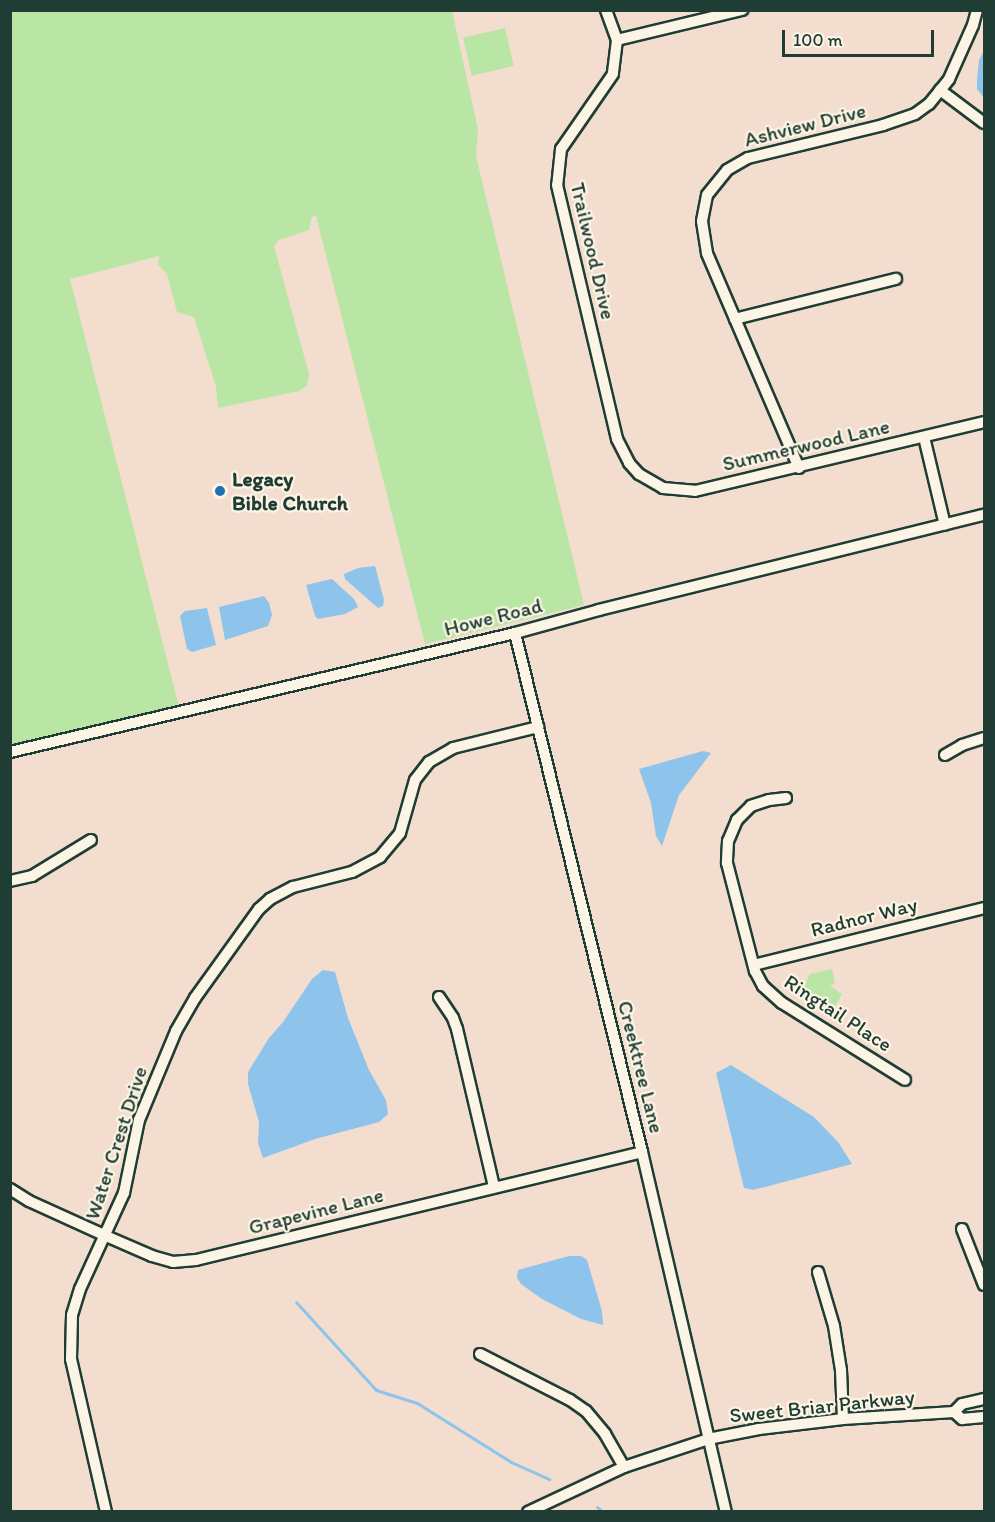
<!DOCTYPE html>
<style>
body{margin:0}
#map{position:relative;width:995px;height:1522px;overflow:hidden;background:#f3ddce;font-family:Itim,sans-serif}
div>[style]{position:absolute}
.green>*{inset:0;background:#b9e6a5;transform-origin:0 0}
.water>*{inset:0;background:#8ec4ec}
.stream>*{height:3px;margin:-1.5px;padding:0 1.5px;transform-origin:1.5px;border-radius:1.5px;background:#8ec4ec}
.roads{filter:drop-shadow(2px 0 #1f3d34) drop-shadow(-2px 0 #1f3d34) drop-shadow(0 2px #1f3d34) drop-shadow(0 -2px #1f3d34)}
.minor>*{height:10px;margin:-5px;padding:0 5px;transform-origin:5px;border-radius:5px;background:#fcf5e5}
.dots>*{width:16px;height:16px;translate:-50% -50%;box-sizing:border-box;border:3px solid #fcf5e5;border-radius:50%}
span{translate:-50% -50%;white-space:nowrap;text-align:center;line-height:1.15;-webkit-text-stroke:4.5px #fcf5e5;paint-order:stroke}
.street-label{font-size:21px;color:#1f3d34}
.poi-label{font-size:21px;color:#1f3d34;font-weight:700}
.left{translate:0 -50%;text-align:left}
.frame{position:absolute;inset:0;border:12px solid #1f3d34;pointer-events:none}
.scale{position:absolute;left:782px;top:30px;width:152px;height:27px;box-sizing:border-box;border:3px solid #1f3d34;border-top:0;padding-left:8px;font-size:18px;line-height:21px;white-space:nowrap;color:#1f3d34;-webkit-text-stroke:4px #fcf5e5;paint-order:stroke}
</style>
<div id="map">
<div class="green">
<i style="clip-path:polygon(10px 11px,452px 11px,478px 129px,476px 156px,584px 605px,425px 644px,316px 216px,312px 217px,309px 230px,279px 240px,274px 246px,309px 374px,307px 386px,299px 391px,218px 408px,216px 387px,194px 317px,177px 312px,167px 274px,158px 265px,159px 256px,70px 279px,179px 707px,11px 745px)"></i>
<i style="left:505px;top:28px;width:39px;height:43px;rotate:77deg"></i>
<i style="clip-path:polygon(832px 969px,835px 983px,830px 986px,842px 994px,834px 1008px,803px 989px,810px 974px)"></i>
</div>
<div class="water">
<i style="clip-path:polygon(984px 51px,984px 98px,977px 89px,977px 80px,979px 60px)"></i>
<i style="clip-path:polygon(375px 566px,384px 600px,383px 606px,378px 608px,345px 579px,344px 574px,358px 568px)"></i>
<i style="clip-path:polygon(332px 579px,354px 599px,358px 607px,345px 614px,318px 619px,315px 616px,306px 585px)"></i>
<i style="clip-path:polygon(264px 596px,269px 603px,272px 615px,268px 626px,225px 640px,219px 607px)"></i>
<i style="clip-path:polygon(207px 608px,216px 645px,192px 652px,187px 649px,180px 616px,185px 611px)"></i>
<i style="clip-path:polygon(703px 751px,711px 753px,679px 795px,662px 846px,656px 836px,651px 803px,639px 769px)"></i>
<i style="clip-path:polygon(323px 970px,335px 972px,348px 1018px,369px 1070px,386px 1100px,388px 1114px,379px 1122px,315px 1139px,263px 1158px,258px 1143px,259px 1122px,248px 1084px,248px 1072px,269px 1038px,283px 1022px,312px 979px)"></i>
<i style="clip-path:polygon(731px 1065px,814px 1117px,838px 1142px,852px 1164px,753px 1190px,744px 1188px,716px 1073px)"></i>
<i style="clip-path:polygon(569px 1256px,581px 1256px,587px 1260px,602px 1311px,603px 1325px,581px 1319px,542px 1299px,521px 1284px,517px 1278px,518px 1270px)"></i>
</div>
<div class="stream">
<i style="left:296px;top:1302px;width:119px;rotate:47.7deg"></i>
<i style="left:376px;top:1390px;width:43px;rotate:17.6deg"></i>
<i style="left:417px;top:1403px;width:111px;rotate:32.1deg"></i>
<i style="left:511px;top:1462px;width:42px;rotate:24.1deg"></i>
<i style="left:597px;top:1507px;width:8px;rotate:40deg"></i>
</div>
<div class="roads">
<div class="minor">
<i style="left:606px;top:10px;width:32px;rotate:70deg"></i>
<i style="left:617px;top:40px;width:34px;rotate:97deg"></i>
<i style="left:613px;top:74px;width:91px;rotate:124.7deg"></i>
<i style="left:561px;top:149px;width:36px;rotate:96deg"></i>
<i style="left:557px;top:185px;width:261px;rotate:76.7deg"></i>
<i style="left:617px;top:439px;width:27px;rotate:63deg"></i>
<i style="left:629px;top:463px;width:15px;rotate:48deg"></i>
<i style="left:639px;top:474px;width:28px;rotate:30deg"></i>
<i style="left:663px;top:488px;width:32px;rotate:5deg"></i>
<i style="left:695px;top:491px;width:297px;rotate:-13.4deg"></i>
<i style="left:617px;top:40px;width:129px;rotate:-13.5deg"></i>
<i style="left:940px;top:90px;width:55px;rotate:36.9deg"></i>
<i style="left:735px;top:319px;width:166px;rotate:-14deg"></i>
<i style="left:924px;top:437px;width:90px;rotate:76.6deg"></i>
<i style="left:799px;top:468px;width:234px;rotate:-113.2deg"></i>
<i style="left:707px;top:253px;width:32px;rotate:-99deg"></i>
<i style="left:702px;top:221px;width:26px;rotate:-79deg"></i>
<i style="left:707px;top:195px;width:32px;rotate:-51deg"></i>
<i style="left:727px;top:170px;width:24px;rotate:-30deg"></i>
<i style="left:748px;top:158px;width:139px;rotate:-13.7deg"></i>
<i style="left:883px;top:125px;width:34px;rotate:-19deg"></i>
<i style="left:915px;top:114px;width:17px;rotate:-36deg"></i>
<i style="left:929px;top:104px;width:32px;rotate:-51deg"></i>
<i style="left:949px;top:79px;width:59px;rotate:-66deg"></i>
<i style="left:973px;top:25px;width:16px;rotate:-75deg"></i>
<i style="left:515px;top:633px;width:534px;rotate:76.25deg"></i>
<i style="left:642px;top:1152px;width:370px;rotate:76.9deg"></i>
<i style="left:10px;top:752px;width:519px;rotate:-13.26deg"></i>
<i style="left:515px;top:633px;width:87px;rotate:-15.3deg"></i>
<i style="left:599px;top:610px;width:397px;rotate:-13.9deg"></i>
<i style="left:945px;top:755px;width:20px;rotate:-30deg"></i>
<i style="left:962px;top:745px;width:23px;rotate:-18deg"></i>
<i style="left:786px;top:798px;width:17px;rotate:173deg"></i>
<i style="left:769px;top:800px;width:19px;rotate:162deg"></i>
<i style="left:751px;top:806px;width:20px;rotate:135deg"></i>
<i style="left:737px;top:820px;width:23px;rotate:113deg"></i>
<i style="left:728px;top:841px;width:22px;rotate:93deg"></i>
<i style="left:727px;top:863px;width:112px;rotate:75.5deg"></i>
<i style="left:755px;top:971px;width:17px;rotate:62deg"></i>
<i style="left:763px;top:986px;width:25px;rotate:42deg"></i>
<i style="left:782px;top:1003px;width:145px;rotate:32deg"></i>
<i style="left:10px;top:881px;width:23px;rotate:-13deg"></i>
<i style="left:32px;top:876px;width:69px;rotate:-31.4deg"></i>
<i style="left:754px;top:965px;width:237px;rotate:-13.9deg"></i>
<i style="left:439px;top:997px;width:25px;rotate:56deg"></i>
<i style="left:453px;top:1018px;width:12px;rotate:70deg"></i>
<i style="left:457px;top:1029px;width:162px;rotate:76.8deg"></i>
<i style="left:10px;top:1189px;width:22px;rotate:32deg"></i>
<i style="left:29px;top:1201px;width:85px;rotate:24.4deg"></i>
<i style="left:106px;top:1236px;width:50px;rotate:23.5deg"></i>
<i style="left:152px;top:1256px;width:22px;rotate:16deg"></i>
<i style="left:173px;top:1262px;width:23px;rotate:-5deg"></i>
<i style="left:196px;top:1260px;width:459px;rotate:-13.6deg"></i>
<i style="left:962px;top:1229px;width:60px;rotate:68.6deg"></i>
<i style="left:818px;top:1272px;width:56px;rotate:73.5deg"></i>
<i style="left:834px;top:1326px;width:45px;rotate:81deg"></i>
<i style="left:841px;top:1370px;width:49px;rotate:87.7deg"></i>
<i style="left:480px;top:1354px;width:101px;rotate:27.1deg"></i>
<i style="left:570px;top:1400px;width:19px;rotate:35deg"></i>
<i style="left:586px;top:1411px;width:30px;rotate:50deg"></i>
<i style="left:605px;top:1434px;width:38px;rotate:60deg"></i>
<i style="left:954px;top:1412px;width:11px;rotate:41deg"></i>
<i style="left:962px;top:1419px;width:22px;rotate:-5deg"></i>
<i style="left:106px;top:1512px;width:157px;rotate:-102.9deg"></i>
<i style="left:71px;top:1359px;width:44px;rotate:-88.7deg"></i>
<i style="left:72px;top:1315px;width:27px;rotate:-73deg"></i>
<i style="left:80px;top:1289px;width:106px;rotate:-65.4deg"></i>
<i style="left:124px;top:1193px;width:75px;rotate:-78.4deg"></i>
<i style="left:139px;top:1120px;width:96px;rotate:-67.4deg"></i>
<i style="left:176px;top:1031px;width:38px;rotate:-60deg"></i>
<i style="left:195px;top:998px;width:110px;rotate:-54.3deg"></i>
<i style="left:259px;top:909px;width:15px;rotate:-42deg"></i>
<i style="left:270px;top:899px;width:26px;rotate:-28deg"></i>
<i style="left:293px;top:887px;width:61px;rotate:-14.3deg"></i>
<i style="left:352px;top:872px;width:32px;rotate:-28deg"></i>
<i style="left:380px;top:857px;width:31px;rotate:-50deg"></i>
<i style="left:400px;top:833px;width:55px;rotate:-74.2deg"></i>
<i style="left:415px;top:780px;width:23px;rotate:-52deg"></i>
<i style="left:429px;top:762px;width:28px;rotate:-30deg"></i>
<i style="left:453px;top:748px;width:88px;rotate:-13.9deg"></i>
<i style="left:528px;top:1512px;width:106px;rotate:-25.1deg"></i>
<i style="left:624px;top:1467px;width:89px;rotate:-18.4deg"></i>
<i style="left:708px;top:1439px;width:52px;rotate:-11.1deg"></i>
<i style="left:759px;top:1429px;width:85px;rotate:-6.8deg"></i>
<i style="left:843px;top:1419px;width:111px;rotate:-3.6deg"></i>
<i style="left:954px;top:1412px;width:11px;rotate:-45deg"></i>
<i style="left:962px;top:1404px;width:23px;rotate:-13deg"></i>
</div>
</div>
<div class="dots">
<i style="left:220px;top:491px;background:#1f6fb2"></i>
</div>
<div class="street-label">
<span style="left:805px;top:125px;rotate:-14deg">Ashview Drive</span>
<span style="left:593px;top:251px;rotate:77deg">Trailwood Drive</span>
<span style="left:806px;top:445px;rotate:-13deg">Summerwood Lane</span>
<span style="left:493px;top:617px;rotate:-14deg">Howe Road</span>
<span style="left:864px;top:917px;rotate:-14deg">Radnor Way</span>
<span style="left:838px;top:1013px;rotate:33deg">Ringtail Place</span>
<span style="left:641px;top:1067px;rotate:76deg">Creektree Lane</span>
<span style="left:116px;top:1143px;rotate:-72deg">Water Crest Drive</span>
<span style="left:316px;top:1211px;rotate:-14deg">Grapevine Lane</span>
<span style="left:822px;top:1406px;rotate:-6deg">Sweet Briar Parkway</span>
</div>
<div class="poi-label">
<span class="left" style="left:232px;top:491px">Legacy<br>Bible Church</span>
</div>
<div class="frame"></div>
<div class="scale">100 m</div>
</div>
